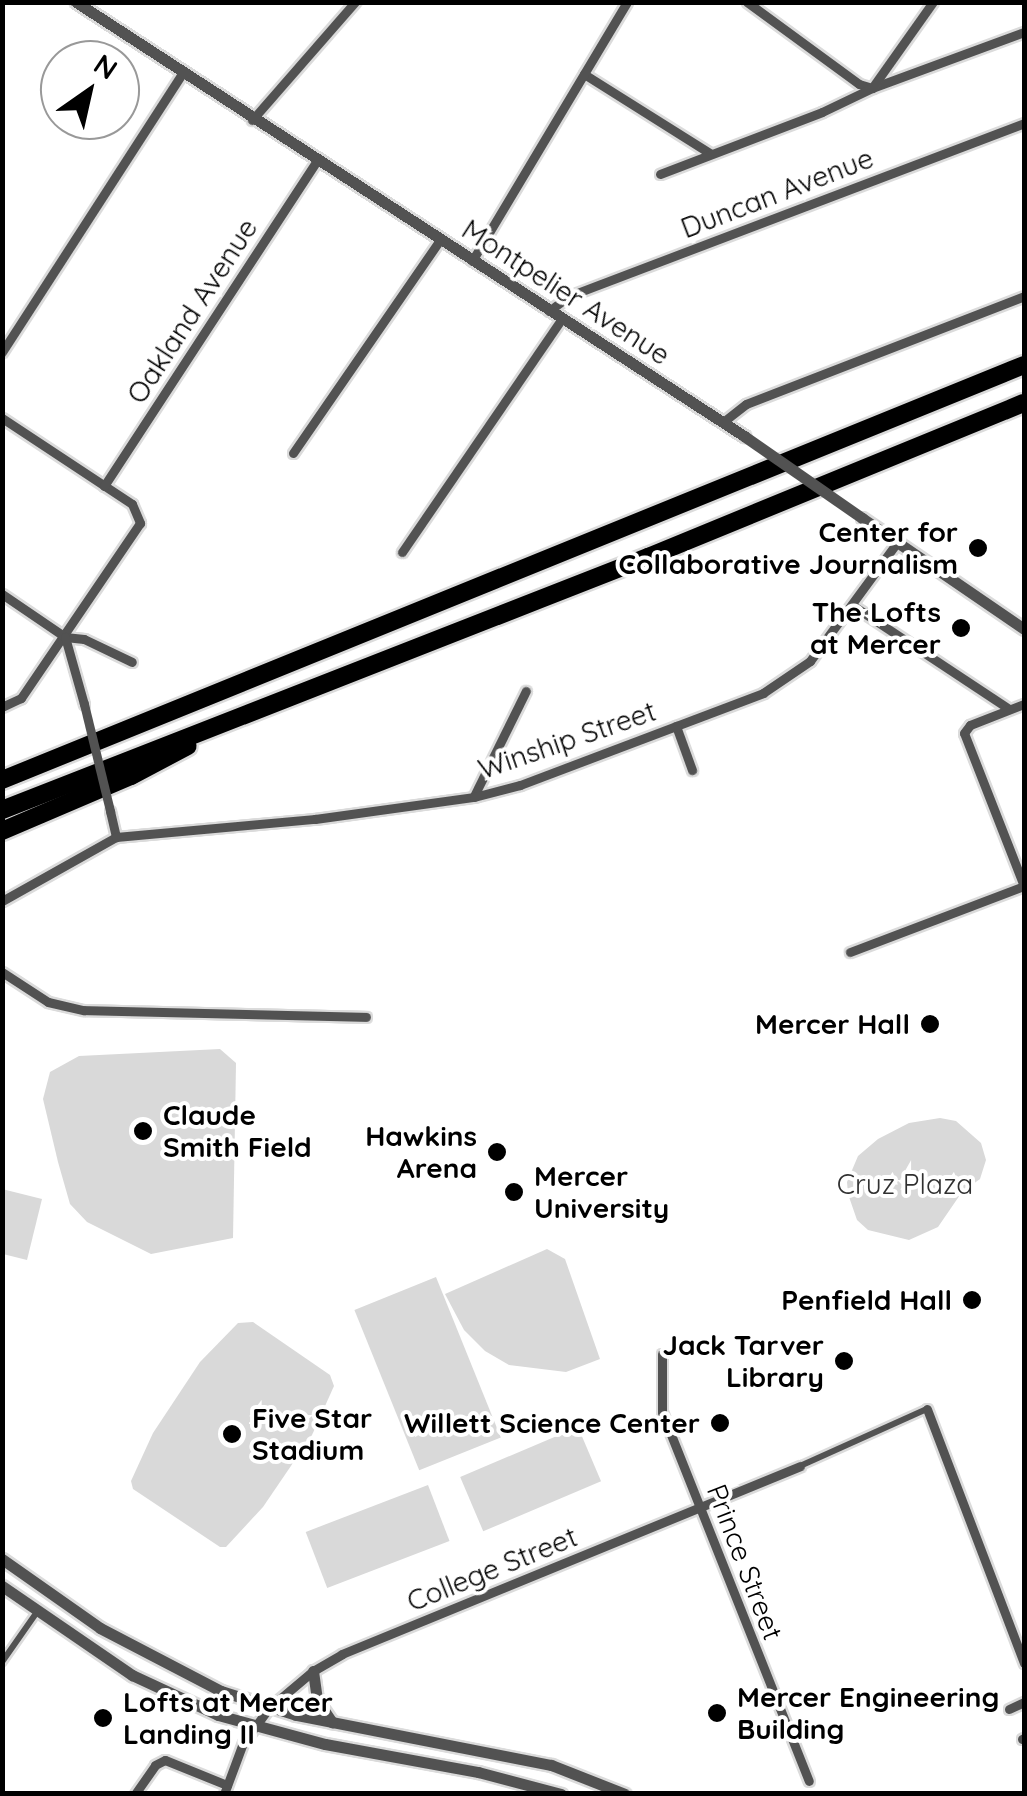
<!DOCTYPE html>
<style>
body{margin:0}
#map{position:relative;width:1027px;height:1796px;overflow:hidden;background:#fff;font-family:Quicksand,sans-serif}
div>[style]{position:absolute}
.green>*{inset:0;background:#d9d9d9;transform-origin:0 0}
.roads{filter:drop-shadow(2px 0 #dbdbdb) drop-shadow(-2px 0 #dbdbdb) drop-shadow(0 2px #dbdbdb) drop-shadow(0 -2px #dbdbdb)}
.pedestrian>*{height:6px;margin:-3px;padding:0 3px;transform-origin:3px;border-radius:3px;background:#525252}
.minor>*{height:9px;margin:-4.5px;padding:0 4.5px;transform-origin:4.5px;border-radius:4.5px;background:#525252}
.tertiary>*{height:11px;margin:-5.5px;padding:0 5.5px;transform-origin:5.5px;border-radius:5.5px;background:#525252}
.motorway>*{height:18px;margin:-9px;padding:0 9px;transform-origin:9px;border-radius:9px;background:#000}
.minor-bridge>*{height:9px;margin:-4.5px;padding:0 4.5px;transform-origin:4.5px;border-radius:4.5px;background:#525252}
.tertiary-bridge>*{height:11px;margin:-5.5px;padding:0 5.5px;transform-origin:5.5px;border-radius:5.5px;background:#525252}
.dots>*{width:28px;height:28px;translate:-50% -50%;box-sizing:border-box;border:5px solid #fff;border-radius:50%}
span{translate:-50% -50%;white-space:nowrap;text-align:center;line-height:1.15;-webkit-text-stroke:8px #fff;paint-order:stroke}
.street-label{font-size:28px;color:#000}
.poi-label{font-size:28px;color:#000;font-weight:700}
.right{translate:-100% -50%;text-align:right}
.left{translate:0 -50%;text-align:left}
.park-label{font-size:28px;color:#303030}
.frame{position:absolute;inset:0;border:5px solid #000;pointer-events:none}
.north{position:absolute;left:40px;top:40px;width:100px;height:100px;box-sizing:border-box;background:#fff;border:2px solid #999;border-radius:50%;rotate:34deg;font-size:28px;font-weight:700;line-height:40px;text-align:center;color:#000}
.north::after{content:'';display:block;margin:auto;width:35px;height:45px;background:#000;clip-path:polygon(50% 0,100% 100%,50% 72%,0 100%)}
</style>
<div id="map">
<div class="green">
<i style="clip-path:polygon(220px 1049px,236px 1063px,233px 1238px,151px 1254px,87px 1222px,70px 1204px,58px 1162px,43px 1099px,50px 1072px,79px 1056px)"></i>
<i style="clip-path:polygon(940px 1118px,956px 1121px,981px 1143px,986px 1160px,980px 1179px,962px 1192px,938px 1227px,909px 1240px,868px 1230px,857px 1220px,848px 1194px,847px 1182px,858px 1156px,878px 1139px,909px 1123px)"></i>
<i style="clip-path:polygon(2px 1189px,42px 1199px,27px 1260px,3px 1254px)"></i>
<i style="clip-path:polygon(547px 1249px,565px 1259px,600px 1359px,566px 1372px,509px 1365px,485px 1351px,464px 1330px,445px 1294px)"></i>
<i style="left:436px;top:1277px;width:173px;height:88px;rotate:68deg"></i>
<i style="clip-path:polygon(253px 1322px,330px 1375px,334px 1386px,312px 1435px,263px 1507px,226px 1547px,220px 1547px,133px 1489px,131px 1481px,153px 1433px,200px 1362px,238px 1323px)"></i>
<i style="left:578px;top:1427px;width:59px;height:128px;rotate:67deg"></i>
<i style="left:428px;top:1485px;width:60px;height:131px;rotate:69deg"></i>
</div>
<div class="roads">
<div class="pedestrian">
<i style="left:800px;top:1466px;width:139px;rotate:-24.2deg"></i>
<i style="left:2px;top:1662px;width:61px;rotate:-55deg"></i>
</div>
<div class="minor">
<i style="left:747px;top:2px;width:139px;rotate:36.2deg"></i>
<i style="left:859px;top:84px;width:14px;rotate:17deg"></i>
<i style="left:872px;top:88px;width:162px;rotate:-20.2deg"></i>
<i style="left:584px;top:74px;width:150px;rotate:32.2deg"></i>
<i style="left:252px;top:120px;width:157px;rotate:-48.9deg"></i>
<i style="left:660px;top:174px;width:173px;rotate:-20.9deg"></i>
<i style="left:822px;top:112px;width:55px;rotate:-25.6deg"></i>
<i style="left:872px;top:88px;width:105px;rotate:-54.7deg"></i>
<i style="left:472px;top:261px;width:302px;rotate:-59.1deg"></i>
<i style="left:549px;top:311px;width:25px;rotate:-37deg"></i>
<i style="left:569px;top:296px;width:487px;rotate:-20.8deg"></i>
<i style="left:2px;top:352px;width:331px;rotate:-57.1deg"></i>
<i style="left:2px;top:418px;width:156px;rotate:33.5deg"></i>
<i style="left:132px;top:504px;width:21px;rotate:67deg"></i>
<i style="left:140px;top:523px;width:212px;rotate:124.2deg"></i>
<i style="left:21px;top:698px;width:21px;rotate:155deg"></i>
<i style="left:723px;top:422px;width:29px;rotate:-38deg"></i>
<i style="left:746px;top:404px;width:298px;rotate:-21.2deg"></i>
<i style="left:293px;top:453px;width:259px;rotate:-55.4deg"></i>
<i style="left:104px;top:486px;width:389px;rotate:-56.8deg"></i>
<i style="left:402px;top:552px;width:281px;rotate:-55.6deg"></i>
<i style="left:2px;top:594px;width:76px;rotate:34.3deg"></i>
<i style="left:65px;top:637px;width:19px;rotate:6deg"></i>
<i style="left:84px;top:639px;width:53px;rotate:25.6deg"></i>
<i style="left:852px;top:605px;width:188px;rotate:33.5deg"></i>
<i style="left:65px;top:637px;width:70px;rotate:74.2deg"></i>
<i style="left:676px;top:726px;width:47px;rotate:70deg"></i>
<i style="left:474px;top:796px;width:117px;rotate:-63.7deg"></i>
<i style="left:110px;top:811px;width:27px;rotate:77deg"></i>
<i style="left:1024px;top:886px;width:164px;rotate:-111.4deg"></i>
<i style="left:964px;top:733px;width:10px;rotate:-53deg"></i>
<i style="left:970px;top:725px;width:58px;rotate:-21.3deg"></i>
<i style="left:2px;top:901px;width:131px;rotate:-29.3deg"></i>
<i style="left:116px;top:837px;width:200px;rotate:-5.2deg"></i>
<i style="left:315px;top:819px;width:161px;rotate:-7.9deg"></i>
<i style="left:474px;top:797px;width:48px;rotate:-14.6deg"></i>
<i style="left:520px;top:785px;width:260px;rotate:-20.7deg"></i>
<i style="left:763px;top:693px;width:57px;rotate:-34.2deg"></i>
<i style="left:810px;top:661px;width:149px;rotate:-53.7deg"></i>
<i style="left:850px;top:952px;width:186px;rotate:-20.8deg"></i>
<i style="left:2px;top:972px;width:55px;rotate:33.1deg"></i>
<i style="left:48px;top:1002px;width:37px;rotate:13deg"></i>
<i style="left:84px;top:1010px;width:282px;rotate:1.4deg"></i>
<i style="left:662px;top:1354px;width:58px;rotate:90deg"></i>
<i style="left:662px;top:1412px;width:397px;rotate:68.3deg"></i>
<i style="left:927px;top:1409px;width:272px;rotate:69.1deg"></i>
<i style="left:1009px;top:1709px;width:17px;rotate:-25deg"></i>
<i style="left:1022px;top:1739px;width:2px;rotate:-27deg"></i>
<i style="left:135px;top:1794px;width:35px;rotate:-55deg"></i>
<i style="left:155px;top:1765px;width:11px;rotate:-27deg"></i>
<i style="left:165px;top:1760px;width:67px;rotate:22deg"></i>
<i style="left:224px;top:1794px;width:54px;rotate:-69.6deg"></i>
<i style="left:243px;top:1743px;width:44px;rotate:-53.4deg"></i>
<i style="left:269px;top:1708px;width:57px;rotate:-40.1deg"></i>
<i style="left:313px;top:1671px;width:34px;rotate:-30deg"></i>
<i style="left:342px;top:1654px;width:495px;rotate:-22.3deg"></i>
</div>
<div class="tertiary">
<i style="left:76px;top:2px;width:797px;rotate:33.01deg"></i>
<i style="left:862px;top:518px;width:196px;rotate:34.4deg"></i>
<i style="left:2px;top:1559px;width:120px;rotate:35.1deg"></i>
<i style="left:100px;top:1628px;width:136px;rotate:27.5deg"></i>
<i style="left:221px;top:1691px;width:79px;rotate:17.7deg"></i>
<i style="left:296px;top:1715px;width:260px;rotate:11.1deg"></i>
<i style="left:551px;top:1765px;width:79px;rotate:21.4deg"></i>
<i style="left:2px;top:1586px;width:158px;rotate:34.4deg"></i>
<i style="left:132px;top:1675px;width:95px;rotate:24.9deg"></i>
<i style="left:218px;top:1715px;width:111px;rotate:15.2deg"></i>
<i style="left:325px;top:1744px;width:156px;rotate:10.4deg"></i>
<i style="left:478px;top:1772px;width:86px;rotate:14.8deg"></i>
<i style="left:313px;top:1671px;width:29px;rotate:82deg"></i>
<i style="left:317px;top:1700px;width:27px;rotate:56deg"></i>
</div>
<div class="motorway">
<i style="left:2px;top:780px;width:1103px;rotate:-22.1deg"></i>
<i style="left:2px;top:810px;width:694px;rotate:-21.39deg"></i>
<i style="left:648px;top:557px;width:406px;rotate:-22.3deg"></i>
<i style="left:2px;top:831px;width:140px;rotate:-23.1deg"></i>
<i style="left:131px;top:776px;width:64px;rotate:-27.8deg"></i>
</div>
</div>
<div class="minor-bridge">
<i style="left:84px;top:704px;width:110px;rotate:76.3deg"></i>
</div>
<div class="tertiary-bridge">
<i style="left:744px;top:436px;width:144px;rotate:34.8deg"></i>
</div>
<div class="dots">
<i style="left:978px;top:548px;background:#000"></i>
<i style="left:961px;top:628px;background:#000"></i>
<i style="left:930px;top:1024px;background:#000"></i>
<i style="left:143px;top:1131px;background:#000"></i>
<i style="left:497px;top:1152px;background:#000"></i>
<i style="left:514px;top:1192px;background:#000"></i>
<i style="left:972px;top:1300px;background:#000"></i>
<i style="left:844px;top:1361px;background:#000"></i>
<i style="left:720px;top:1423px;background:#000"></i>
<i style="left:232px;top:1434px;background:#000"></i>
<i style="left:717px;top:1713px;background:#000"></i>
<i style="left:103px;top:1718px;background:#000"></i>
</div>
<div class="street-label">
<span style="left:777px;top:193px;rotate:-21deg">Duncan Avenue</span>
<span style="left:566px;top:292px;rotate:33deg">Montpelier Avenue</span>
<span style="left:192px;top:311px;rotate:-57deg">Oakland Avenue</span>
<span style="left:567px;top:740px;rotate:-19deg">Winship Street</span>
<span style="left:745px;top:1562px;rotate:69deg">Prince Street</span>
<span style="left:492px;top:1569px;rotate:-22deg">College Street</span>
</div>
<div class="poi-label">
<span class="right" style="left:958px;top:548px">Center for<br>Collaborative Journalism</span>
<span class="right" style="left:941px;top:628px">The Lofts<br>at Mercer</span>
<span class="right" style="left:910px;top:1024px">Mercer Hall</span>
<span class="left" style="left:163px;top:1131px">Claude<br>Smith Field</span>
<span class="right" style="left:477px;top:1152px">Hawkins<br>Arena</span>
<span class="left" style="left:534px;top:1192px">Mercer<br>University</span>
<span class="right" style="left:952px;top:1300px">Penfield Hall</span>
<span class="right" style="left:824px;top:1361px">Jack Tarver<br>Library</span>
<span class="left" style="left:252px;top:1434px">Five Star<br>Stadium</span>
<span class="right" style="left:700px;top:1423px">Willett Science Center</span>
<span class="left" style="left:737px;top:1713px">Mercer Engineering<br>Building</span>
<span class="left" style="left:123px;top:1718px">Lofts at Mercer<br>Landing II</span>
</div>
<div class="park-label">
<span style="left:905px;top:1184px">Cruz Plaza</span>
</div>
<div class="frame"></div>
<div class="north">N</div>
</div>
